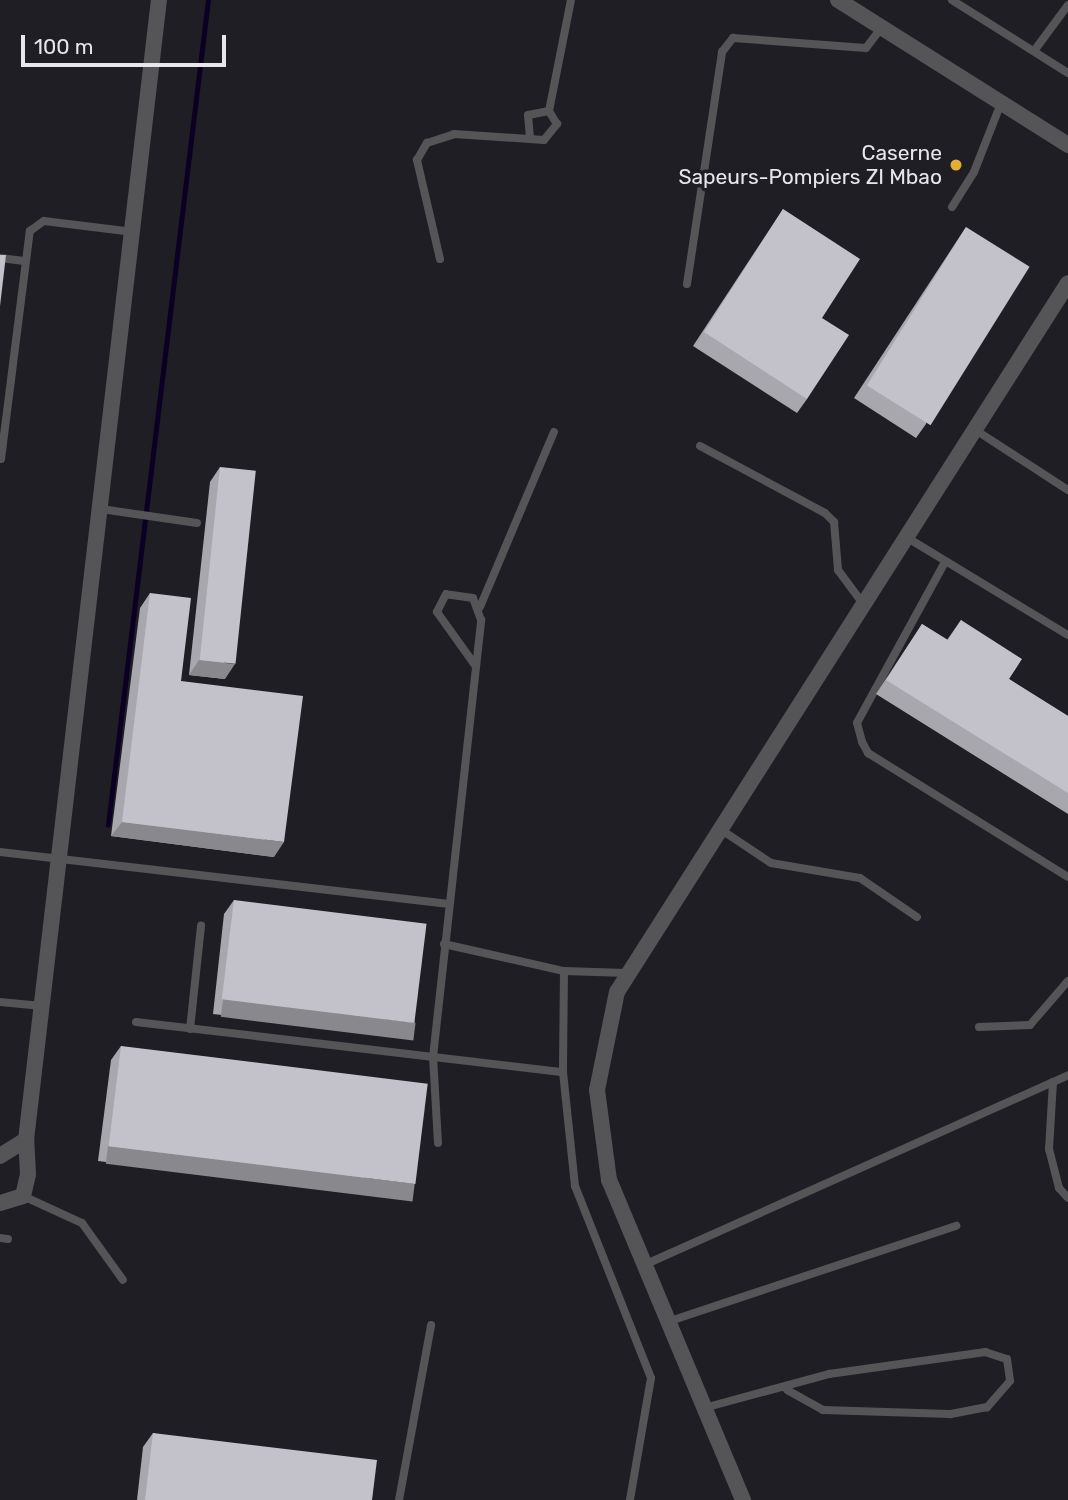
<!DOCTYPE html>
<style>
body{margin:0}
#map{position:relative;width:1068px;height:1500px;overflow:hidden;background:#1f1e24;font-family:Rubik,sans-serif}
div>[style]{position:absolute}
.stream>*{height:4.5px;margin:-2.25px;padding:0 2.25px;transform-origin:2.25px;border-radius:2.25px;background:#0b0023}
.service>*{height:8px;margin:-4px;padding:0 4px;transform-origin:4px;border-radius:4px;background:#555457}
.minor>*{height:16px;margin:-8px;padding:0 8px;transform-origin:8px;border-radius:8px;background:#555457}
.wall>*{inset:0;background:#a8a7ae}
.shaded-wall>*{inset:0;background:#88888d;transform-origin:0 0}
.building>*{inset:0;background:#c3c2ca;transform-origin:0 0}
.dots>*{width:19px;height:19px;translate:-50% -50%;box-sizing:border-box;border:4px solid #1f1e24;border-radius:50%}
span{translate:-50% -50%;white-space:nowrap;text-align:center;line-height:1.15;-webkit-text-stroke:7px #1f1e24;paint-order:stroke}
.poi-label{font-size:21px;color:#e7e6eb}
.right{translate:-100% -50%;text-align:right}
.scale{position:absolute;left:21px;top:35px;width:205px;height:32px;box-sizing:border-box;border:4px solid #e7e6eb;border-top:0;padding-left:9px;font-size:21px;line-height:24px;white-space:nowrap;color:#e7e6eb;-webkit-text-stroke:5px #1f1e24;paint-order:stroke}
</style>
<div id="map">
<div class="stream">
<i style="left:108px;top:825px;width:831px;rotate:-83.09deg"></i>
</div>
<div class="service">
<i style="left:952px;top:0;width:137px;rotate:32.2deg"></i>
<i style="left:1034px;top:51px;width:57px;rotate:-53.5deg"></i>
<i style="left:549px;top:111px;width:113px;rotate:-78.8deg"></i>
<i style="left:952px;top:207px;width:41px;rotate:-57.8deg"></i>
<i style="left:974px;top:172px;width:74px;rotate:-68.6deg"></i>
<i style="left:0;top:258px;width:26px;rotate:7deg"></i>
<i style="left:440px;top:259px;width:102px;rotate:-103.1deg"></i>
<i style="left:417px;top:160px;width:20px;rotate:-60deg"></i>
<i style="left:427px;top:143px;width:28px;rotate:-18deg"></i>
<i style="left:454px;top:134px;width:90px;rotate:3.8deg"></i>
<i style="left:544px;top:140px;width:21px;rotate:-51deg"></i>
<i style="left:557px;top:124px;width:15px;rotate:-122deg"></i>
<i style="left:549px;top:111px;width:21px;rotate:169deg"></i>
<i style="left:528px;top:115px;width:21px;rotate:85deg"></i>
<i style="left:687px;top:284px;width:235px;rotate:-81.4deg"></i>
<i style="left:722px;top:52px;width:18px;rotate:-52deg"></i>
<i style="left:733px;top:38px;width:133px;rotate:4.3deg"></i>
<i style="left:866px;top:48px;width:25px;rotate:-53deg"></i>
<i style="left:977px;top:431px;width:108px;rotate:33deg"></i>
<i style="left:700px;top:446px;width:142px;rotate:28.2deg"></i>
<i style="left:825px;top:513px;width:13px;rotate:45deg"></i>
<i style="left:834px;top:522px;width:48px;rotate:85.2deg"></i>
<i style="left:838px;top:570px;width:44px;rotate:53.4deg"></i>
<i style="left:1px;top:459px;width:230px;rotate:-82.8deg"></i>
<i style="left:30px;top:231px;width:17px;rotate:-36deg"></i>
<i style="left:44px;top:221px;width:90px;rotate:7deg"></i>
<i style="left:101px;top:509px;width:97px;rotate:8.3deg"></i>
<i style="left:906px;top:537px;width:189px;rotate:31.2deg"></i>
<i style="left:945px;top:562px;width:183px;rotate:118.7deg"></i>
<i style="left:857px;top:723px;width:20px;rotate:75deg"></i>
<i style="left:862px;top:742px;width:13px;rotate:61deg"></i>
<i style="left:868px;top:753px;width:235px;rotate:31.8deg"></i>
<i style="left:480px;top:607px;width:190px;rotate:-67.1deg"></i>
<i style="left:720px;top:829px;width:61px;rotate:33.7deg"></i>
<i style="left:771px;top:863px;width:90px;rotate:9.6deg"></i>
<i style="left:860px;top:878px;width:69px;rotate:34.4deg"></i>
<i style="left:0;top:852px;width:450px;rotate:6.6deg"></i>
<i style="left:444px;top:944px;width:123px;rotate:12.7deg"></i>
<i style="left:564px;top:971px;width:101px;rotate:90.6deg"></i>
<i style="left:563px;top:1072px;width:115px;rotate:84deg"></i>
<i style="left:575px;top:1186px;width:206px;rotate:68.4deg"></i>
<i style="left:651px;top:1378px;width:124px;rotate:99.8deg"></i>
<i style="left:564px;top:971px;width:62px;rotate:1.8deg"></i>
<i style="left:0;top:1002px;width:42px;rotate:5.4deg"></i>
<i style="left:136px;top:1022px;width:430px;rotate:6.7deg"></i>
<i style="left:979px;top:1027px;width:51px;rotate:-2.2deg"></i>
<i style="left:1030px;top:1025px;width:58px;rotate:-49.2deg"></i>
<i style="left:190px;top:1029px;width:104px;rotate:-83.9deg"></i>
<i style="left:1053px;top:1082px;width:67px;rotate:93.4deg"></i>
<i style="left:1049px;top:1149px;width:40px;rotate:75.6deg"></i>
<i style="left:1059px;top:1188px;width:13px;rotate:48deg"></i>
<i style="left:438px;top:1143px;width:86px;rotate:-93.3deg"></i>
<i style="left:433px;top:1057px;width:440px;rotate:-83.7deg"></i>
<i style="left:481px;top:620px;width:23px;rotate:-110deg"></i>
<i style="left:473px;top:598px;width:27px;rotate:-172deg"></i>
<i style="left:446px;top:594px;width:20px;rotate:117deg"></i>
<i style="left:437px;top:612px;width:65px;rotate:54.4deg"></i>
<i style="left:23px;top:1196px;width:65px;rotate:24.6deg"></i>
<i style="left:82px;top:1223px;width:70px;rotate:54.3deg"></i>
<i style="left:0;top:1238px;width:8px;rotate:7deg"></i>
<i style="left:644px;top:1265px;width:465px;rotate:-24.1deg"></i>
<i style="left:667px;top:1322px;width:305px;rotate:-18.4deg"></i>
<i style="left:704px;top:1408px;width:130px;rotate:-15.2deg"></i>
<i style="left:829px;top:1374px;width:158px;rotate:-8deg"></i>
<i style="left:985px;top:1352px;width:23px;rotate:18deg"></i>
<i style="left:1007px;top:1359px;width:22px;rotate:82deg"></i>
<i style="left:1010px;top:1381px;width:35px;rotate:131deg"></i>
<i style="left:987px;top:1407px;width:38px;rotate:169deg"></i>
<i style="left:950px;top:1414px;width:127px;rotate:-178.2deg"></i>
<i style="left:823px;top:1410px;width:41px;rotate:-150.9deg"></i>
<i style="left:399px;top:1500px;width:178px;rotate:-79.6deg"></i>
</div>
<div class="minor">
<i style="left:838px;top:0;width:272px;rotate:32.2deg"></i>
<i style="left:0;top:1156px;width:31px;rotate:-32deg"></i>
<i style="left:0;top:1203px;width:24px;rotate:-17deg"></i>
<i style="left:23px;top:1196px;width:23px;rotate:-77deg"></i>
<i style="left:28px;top:1174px;width:34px;rotate:-93deg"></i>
<i style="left:26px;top:1140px;width:1148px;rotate:-83.35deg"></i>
<i style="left:743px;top:1500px;width:347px;rotate:-112.7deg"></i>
<i style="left:609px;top:1180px;width:91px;rotate:-97.6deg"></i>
<i style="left:597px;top:1090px;width:100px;rotate:-78.5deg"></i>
<i style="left:617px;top:992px;width:840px;rotate:-57.54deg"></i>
</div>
<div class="wall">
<i style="clip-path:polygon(783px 209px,822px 318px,807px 399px,797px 413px,693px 346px)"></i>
<i style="clip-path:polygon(966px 227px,926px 424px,916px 438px,854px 398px)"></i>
<i style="clip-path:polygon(220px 467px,225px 679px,189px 675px,210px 482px)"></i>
<i style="clip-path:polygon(150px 593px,181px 681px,274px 857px,111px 836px,140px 608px)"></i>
<i style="clip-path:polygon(961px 620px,1009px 679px,1068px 716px,1068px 814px,876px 694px,922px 624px,947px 640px)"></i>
<i style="clip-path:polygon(234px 900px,406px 1036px,213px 1014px,224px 914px)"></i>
<i style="clip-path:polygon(121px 1046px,405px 1199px,98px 1161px,111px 1060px)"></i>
<i style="clip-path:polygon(153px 1433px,372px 1500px,137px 1500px,143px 1447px)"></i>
</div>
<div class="shaded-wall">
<i style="clip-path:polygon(199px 660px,235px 664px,225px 679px,189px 675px)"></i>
<i style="clip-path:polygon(122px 822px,284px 842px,274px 857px,111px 836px)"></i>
<i style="left:223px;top:999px;width:194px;height:18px;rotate:7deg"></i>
<i style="left:108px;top:1146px;width:309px;height:18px;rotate:7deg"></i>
</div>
<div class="building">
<i style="clip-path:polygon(783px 209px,860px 259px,822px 318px,849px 335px,807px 399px,704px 332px)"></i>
<i style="left:966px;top:227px;width:75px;height:187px;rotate:32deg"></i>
<i style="clip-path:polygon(0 255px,6px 255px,0 306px)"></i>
<i style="left:220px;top:467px;width:36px;height:194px;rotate:6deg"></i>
<i style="clip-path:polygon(150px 593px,191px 598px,181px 681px,303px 696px,284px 842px,122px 822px)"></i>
<i style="clip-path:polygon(961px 620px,1022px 659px,1009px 679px,1068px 716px,1068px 793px,886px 680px,922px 624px,948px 640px)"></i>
<i style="left:234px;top:900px;width:194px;height:100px;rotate:7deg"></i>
<i style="left:121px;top:1046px;width:309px;height:101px;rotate:7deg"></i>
<i style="clip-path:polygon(153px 1433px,377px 1460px,372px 1500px,145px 1500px)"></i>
</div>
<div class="dots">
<i style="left:956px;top:165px;background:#e3ae35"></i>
</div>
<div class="poi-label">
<span class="right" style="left:942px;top:165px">Caserne<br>Sapeurs-Pompiers ZI Mbao</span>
</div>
<div class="scale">100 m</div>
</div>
